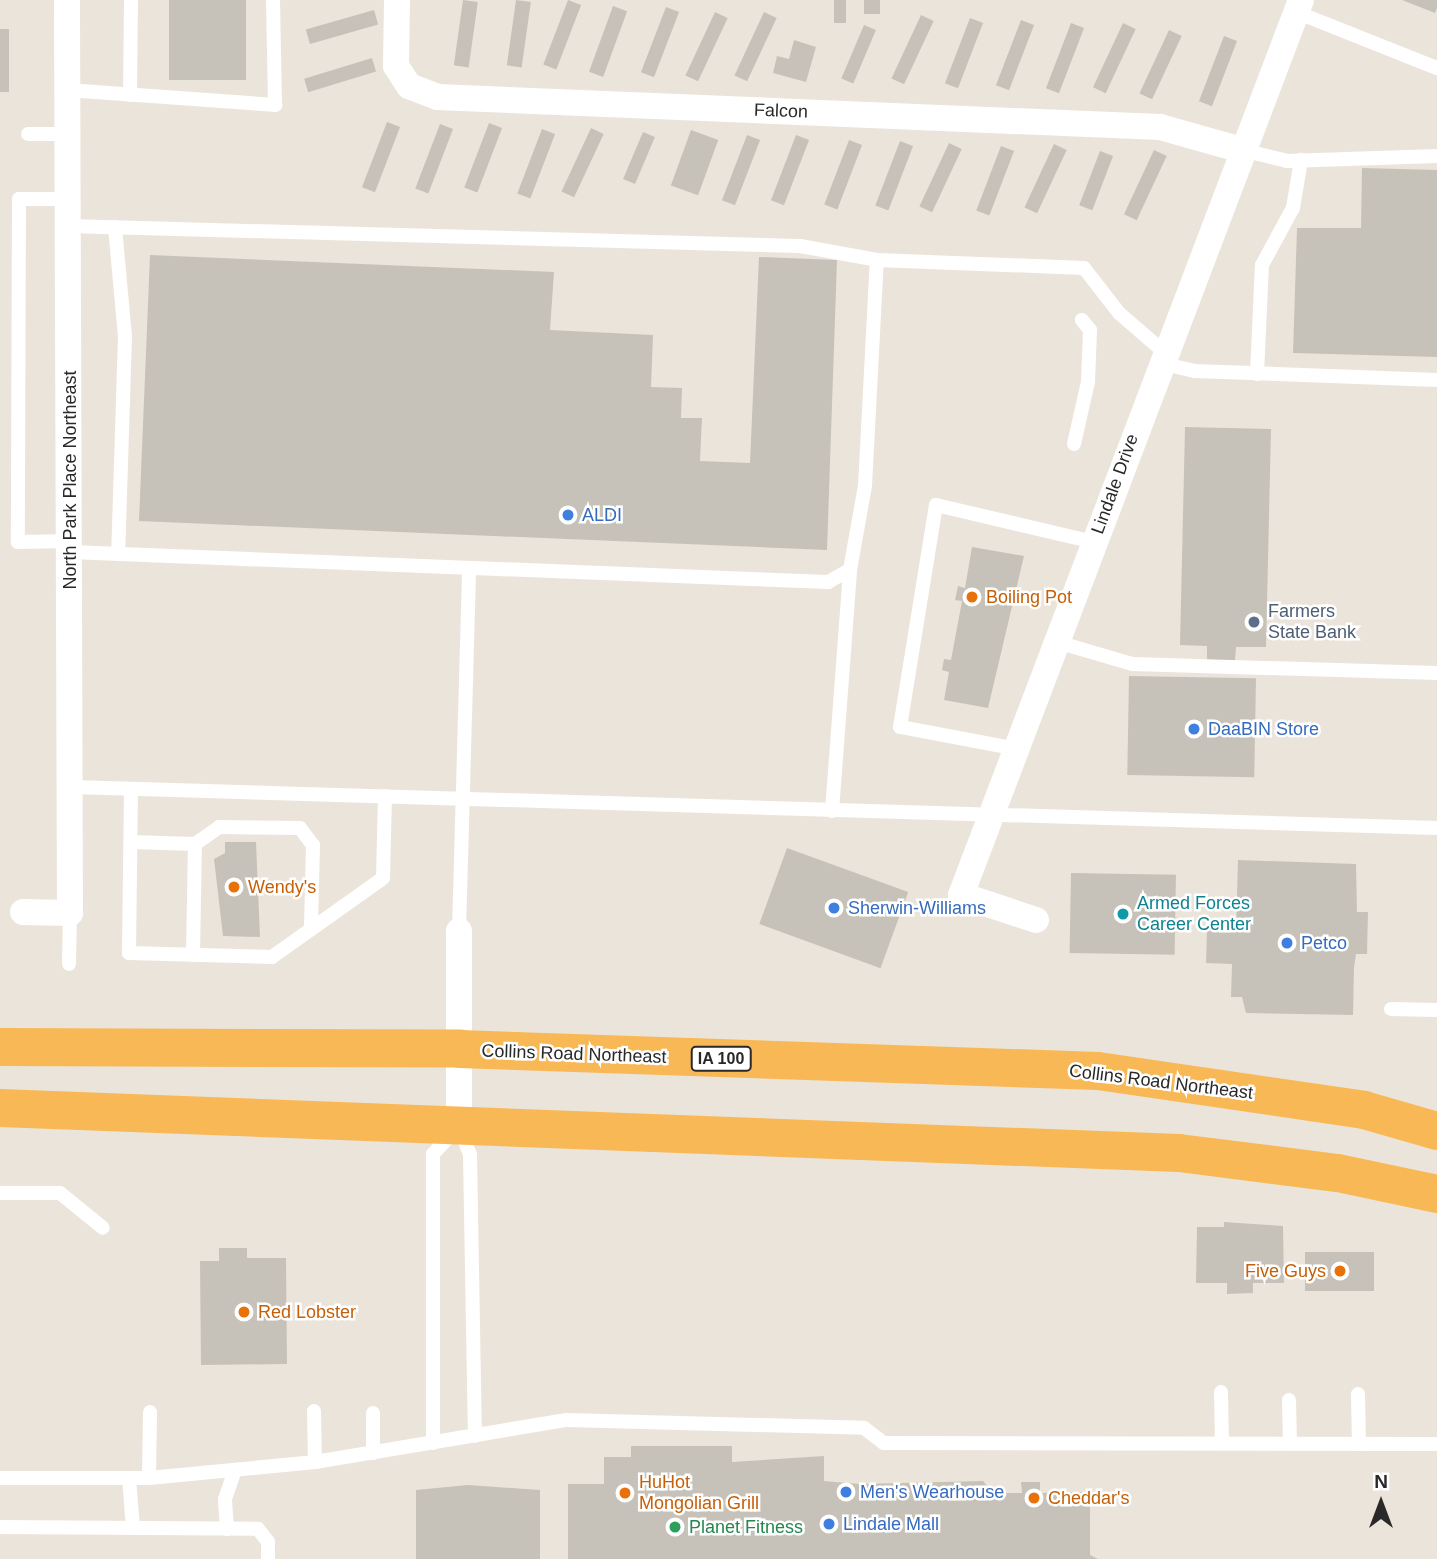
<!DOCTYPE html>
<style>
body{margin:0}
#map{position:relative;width:1437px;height:1559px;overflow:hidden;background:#ebe4da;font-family:Helvetica,sans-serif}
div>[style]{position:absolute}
.building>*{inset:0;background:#c7c2b9;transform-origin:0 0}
.service>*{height:14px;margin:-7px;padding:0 7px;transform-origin:7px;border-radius:7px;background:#fff}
.minor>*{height:26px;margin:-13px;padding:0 13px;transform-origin:13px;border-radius:13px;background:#fff}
.trunk>*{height:38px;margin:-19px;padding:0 19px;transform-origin:19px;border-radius:19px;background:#f8b855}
.dots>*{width:19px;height:19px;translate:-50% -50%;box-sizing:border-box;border:4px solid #fff;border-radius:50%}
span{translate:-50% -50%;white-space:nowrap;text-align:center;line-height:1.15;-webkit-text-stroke:5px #fff;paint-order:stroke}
.shield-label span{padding:2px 5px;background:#fff;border:2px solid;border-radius:5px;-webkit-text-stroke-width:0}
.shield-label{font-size:16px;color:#292929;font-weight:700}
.street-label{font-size:18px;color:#292929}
.shop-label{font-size:18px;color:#366cbe}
.left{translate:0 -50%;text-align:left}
.food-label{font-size:18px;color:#c56008}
.right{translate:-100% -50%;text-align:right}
.service-label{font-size:18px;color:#4e5e75}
.culture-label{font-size:18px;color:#0d838f}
.leisure-label{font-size:18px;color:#27864d}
.north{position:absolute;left:1346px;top:1468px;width:70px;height:70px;-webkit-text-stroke:5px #fff;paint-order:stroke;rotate:0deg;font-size:19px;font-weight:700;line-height:28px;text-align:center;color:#292929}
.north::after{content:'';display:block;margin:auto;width:24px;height:32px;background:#292929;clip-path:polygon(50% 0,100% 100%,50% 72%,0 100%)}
</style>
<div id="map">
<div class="building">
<i style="left:169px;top:0;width:77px;height:80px"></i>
<i style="left:463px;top:0;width:15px;height:66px;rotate:8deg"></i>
<i style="left:516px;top:0;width:15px;height:66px;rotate:8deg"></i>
<i style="left:568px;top:0;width:14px;height:69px;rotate:21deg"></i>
<i style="left:834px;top:0;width:12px;height:23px"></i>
<i style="left:864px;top:0;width:16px;height:14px"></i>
<i style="clip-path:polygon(1402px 0,1437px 0,1437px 8px,1435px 13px)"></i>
<i style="left:613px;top:6px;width:15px;height:70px;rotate:20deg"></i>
<i style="left:666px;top:7px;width:14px;height:70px;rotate:21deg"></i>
<i style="left:374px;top:10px;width:15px;height:71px;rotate:74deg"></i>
<i style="left:715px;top:12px;width:14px;height:70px;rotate:25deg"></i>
<i style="left:764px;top:12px;width:14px;height:70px;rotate:25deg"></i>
<i style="left:921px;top:15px;width:14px;height:70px;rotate:25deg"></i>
<i style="left:970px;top:18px;width:14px;height:70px;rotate:21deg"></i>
<i style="left:1021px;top:20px;width:14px;height:70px;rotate:21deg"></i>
<i style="left:1071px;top:23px;width:14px;height:70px;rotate:21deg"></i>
<i style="left:1123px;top:23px;width:14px;height:71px;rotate:25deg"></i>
<i style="left:864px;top:25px;width:13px;height:58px;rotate:23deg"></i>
<i style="left:0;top:29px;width:9px;height:63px"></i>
<i style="left:1169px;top:30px;width:14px;height:70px;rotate:25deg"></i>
<i style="left:1224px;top:36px;width:14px;height:70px;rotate:21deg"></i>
<i style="clip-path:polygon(794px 40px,816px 47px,806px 82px,773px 73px,777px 56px,789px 59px)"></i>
<i style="left:372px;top:58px;width:14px;height:71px;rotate:73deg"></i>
<i style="left:387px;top:122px;width:14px;height:70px;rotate:21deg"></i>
<i style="left:489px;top:123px;width:14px;height:69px;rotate:21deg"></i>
<i style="left:440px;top:124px;width:14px;height:69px;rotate:21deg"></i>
<i style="left:591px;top:128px;width:14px;height:70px;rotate:25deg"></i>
<i style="left:542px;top:129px;width:14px;height:69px;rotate:21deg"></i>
<i style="left:691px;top:130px;width:29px;height:59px;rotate:20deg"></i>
<i style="left:643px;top:132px;width:13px;height:51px;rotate:23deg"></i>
<i style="left:747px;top:135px;width:14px;height:70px;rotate:21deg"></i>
<i style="left:796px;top:135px;width:14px;height:70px;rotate:21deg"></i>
<i style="left:849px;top:140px;width:14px;height:69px;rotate:21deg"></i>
<i style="left:900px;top:141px;width:14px;height:69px;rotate:21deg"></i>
<i style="left:949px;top:143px;width:14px;height:70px;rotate:25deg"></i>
<i style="left:1054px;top:144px;width:14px;height:70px;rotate:25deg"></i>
<i style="left:1001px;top:146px;width:14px;height:69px;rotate:21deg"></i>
<i style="left:1154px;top:150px;width:14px;height:71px;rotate:25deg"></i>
<i style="left:1100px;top:151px;width:14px;height:58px;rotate:21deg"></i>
<i style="clip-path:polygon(1362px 168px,1437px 170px,1437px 357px,1293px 353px,1297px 228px,1361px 228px)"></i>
<i style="clip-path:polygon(150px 255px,554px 272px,550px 330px,653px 335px,651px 387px,682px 388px,681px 418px,702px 418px,700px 461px,750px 463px,759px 257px,837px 260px,827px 550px,139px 521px)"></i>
<i style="clip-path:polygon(1185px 427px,1271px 429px,1266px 647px,1236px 647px,1235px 660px,1207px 660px,1207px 646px,1180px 645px)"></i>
<i style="clip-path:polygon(972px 547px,1024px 556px,988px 708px,944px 700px,949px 672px,942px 670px,944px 659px,951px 660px,962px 601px,955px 600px,958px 586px,965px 588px)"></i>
<i style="left:1129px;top:676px;width:127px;height:99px;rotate:1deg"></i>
<i style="clip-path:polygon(225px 842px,256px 842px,260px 937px,223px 936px,214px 859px,225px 853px)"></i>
<i style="left:787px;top:848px;width:129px;height:81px;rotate:20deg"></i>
<i style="clip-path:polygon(1238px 860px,1356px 864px,1357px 912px,1368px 912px,1367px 954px,1356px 954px,1354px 968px,1353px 1015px,1246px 1013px,1242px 997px,1231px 997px,1232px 964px,1206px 963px,1207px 930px,1236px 931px)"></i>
<i style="left:1071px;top:873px;width:105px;height:80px;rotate:1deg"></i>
<i style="clip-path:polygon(1224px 1222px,1283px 1226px,1284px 1283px,1253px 1283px,1253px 1293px,1227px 1294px,1227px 1283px,1196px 1283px,1197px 1227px,1224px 1227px)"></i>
<i style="clip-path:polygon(219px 1248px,247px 1248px,247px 1258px,286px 1258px,287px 1364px,201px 1365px,200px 1261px,219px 1261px)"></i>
<i style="left:1305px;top:1252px;width:69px;height:39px"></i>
<i style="clip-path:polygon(631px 1446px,732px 1446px,732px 1462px,824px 1456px,824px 1481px,860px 1484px,983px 1481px,993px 1493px,1022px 1493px,1021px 1482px,1040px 1482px,1040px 1493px,1090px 1492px,1090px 1555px,1098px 1559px,568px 1559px,568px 1484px,604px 1484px,604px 1457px,631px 1457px)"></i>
<i style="clip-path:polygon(468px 1485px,540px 1490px,540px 1559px,416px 1559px,416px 1490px)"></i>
</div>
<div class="service">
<i style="left:1296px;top:12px;width:152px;rotate:21.7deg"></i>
<i style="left:67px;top:90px;width:209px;rotate:4.1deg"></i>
<i style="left:275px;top:105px;width:105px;rotate:-91.1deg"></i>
<i style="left:130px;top:95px;width:95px;rotate:-89.4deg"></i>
<i style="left:28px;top:134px;width:39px"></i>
<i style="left:1242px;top:150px;width:46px;rotate:13.7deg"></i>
<i style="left:1287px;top:161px;width:150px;rotate:-1.9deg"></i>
<i style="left:67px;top:199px;width:48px;rotate:180deg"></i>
<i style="left:19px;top:199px;width:343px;rotate:90.2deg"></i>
<i style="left:18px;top:542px;width:52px;rotate:-1.1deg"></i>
<i style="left:68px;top:226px;width:732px;rotate:1.57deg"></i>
<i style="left:800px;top:246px;width:78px;rotate:10.3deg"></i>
<i style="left:877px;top:260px;width:207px;rotate:2.2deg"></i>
<i style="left:1084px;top:268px;width:57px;rotate:52.1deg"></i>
<i style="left:1119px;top:313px;width:60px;rotate:40.9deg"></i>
<i style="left:115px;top:227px;width:109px;rotate:84.8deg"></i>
<i style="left:125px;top:336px;width:218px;rotate:91.8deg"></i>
<i style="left:1160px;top:363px;width:35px;rotate:13deg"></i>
<i style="left:1194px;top:371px;width:243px;rotate:2.1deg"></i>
<i style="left:1257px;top:374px;width:109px;rotate:-87.4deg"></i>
<i style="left:1262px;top:265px;width:65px;rotate:-61.5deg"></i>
<i style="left:1293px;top:208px;width:49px;rotate:-80.5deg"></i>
<i style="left:1074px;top:444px;width:64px;rotate:-77.3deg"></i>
<i style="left:1088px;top:382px;width:52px;rotate:-87.8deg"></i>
<i style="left:1090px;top:330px;width:13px;rotate:-129deg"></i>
<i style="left:70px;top:552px;width:759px;rotate:2.27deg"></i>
<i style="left:828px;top:582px;width:25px;rotate:-29deg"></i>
<i style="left:850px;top:570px;width:85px;rotate:-79.9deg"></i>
<i style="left:865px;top:486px;width:226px;rotate:-87deg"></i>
<i style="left:1057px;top:642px;width:78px;rotate:16.3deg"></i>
<i style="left:1132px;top:664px;width:305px;rotate:1.7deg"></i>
<i style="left:1018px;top:749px;width:120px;rotate:-169.4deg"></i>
<i style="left:900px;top:727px;width:225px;rotate:-80.8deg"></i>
<i style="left:936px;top:505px;width:162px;rotate:13.2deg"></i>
<i style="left:72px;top:787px;width:1366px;rotate:1.72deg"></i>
<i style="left:131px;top:789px;width:164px;rotate:90.7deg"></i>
<i style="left:129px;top:953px;width:143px;rotate:1.6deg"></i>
<i style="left:272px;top:957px;width:136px;rotate:-35.4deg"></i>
<i style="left:383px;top:878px;width:82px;rotate:-88.6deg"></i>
<i style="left:832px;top:811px;width:242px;rotate:-85.7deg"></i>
<i style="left:131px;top:842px;width:64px;rotate:1.8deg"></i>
<i style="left:195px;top:844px;width:29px;rotate:-35deg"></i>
<i style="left:219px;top:827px;width:81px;rotate:0.7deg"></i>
<i style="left:300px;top:828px;width:21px;rotate:53deg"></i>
<i style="left:313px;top:845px;width:84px;rotate:91.4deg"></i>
<i style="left:459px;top:931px;width:363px;rotate:-88.4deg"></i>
<i style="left:193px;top:955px;width:111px;rotate:-89deg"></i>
<i style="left:69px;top:964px;width:51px;rotate:-88.9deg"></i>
<i style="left:1391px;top:1009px;width:46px;rotate:1.2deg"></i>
<i style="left:0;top:1193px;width:60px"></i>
<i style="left:60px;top:1193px;width:55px;rotate:39.1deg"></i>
<i style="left:1221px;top:1392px;width:51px;rotate:88.9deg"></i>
<i style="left:1358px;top:1394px;width:50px;rotate:88.9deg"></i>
<i style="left:1289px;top:1400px;width:43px;rotate:88.7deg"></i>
<i style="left:314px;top:1411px;width:51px;rotate:88.9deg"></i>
<i style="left:373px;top:1413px;width:40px;rotate:90deg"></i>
<i style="left:433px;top:1443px;width:289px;rotate:-90deg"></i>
<i style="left:433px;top:1154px;width:38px;rotate:-47deg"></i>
<i style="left:459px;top:1126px;width:30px;rotate:69deg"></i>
<i style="left:470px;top:1154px;width:282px;rotate:89deg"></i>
<i style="left:0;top:1478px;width:149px"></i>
<i style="left:149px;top:1478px;width:167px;rotate:-5.5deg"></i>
<i style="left:315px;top:1462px;width:255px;rotate:-9.5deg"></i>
<i style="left:567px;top:1420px;width:297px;rotate:1.5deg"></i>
<i style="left:864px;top:1428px;width:25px;rotate:37deg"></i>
<i style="left:884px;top:1443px;width:553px;rotate:0.1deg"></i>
<i style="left:129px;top:1478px;width:50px;rotate:85.4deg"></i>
<i style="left:149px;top:1478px;width:66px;rotate:-89.1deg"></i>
<i style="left:0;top:1527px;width:258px;rotate:0.4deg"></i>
<i style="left:258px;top:1529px;width:16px;rotate:52deg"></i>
<i style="left:268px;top:1542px;width:17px;rotate:90deg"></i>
<i style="left:227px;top:1529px;width:30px;rotate:-94deg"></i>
<i style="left:225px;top:1499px;width:31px;rotate:-71deg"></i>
</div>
<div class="minor">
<i style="left:397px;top:0;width:66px;rotate:90.9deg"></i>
<i style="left:396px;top:66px;width:24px;rotate:57deg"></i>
<i style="left:409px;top:86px;width:30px;rotate:21deg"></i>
<i style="left:437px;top:97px;width:724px;rotate:2.38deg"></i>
<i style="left:1160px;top:127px;width:85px;rotate:15.7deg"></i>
<i style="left:23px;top:912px;width:47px;rotate:1.2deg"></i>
<i style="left:70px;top:913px;width:913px;rotate:-90.19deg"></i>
<i style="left:1036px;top:920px;width:79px;rotate:-161.6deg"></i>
<i style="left:961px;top:895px;width:957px;rotate:-69.2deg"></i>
<i style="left:459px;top:1126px;width:195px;rotate:-90deg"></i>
</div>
<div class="trunk">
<i style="left:0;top:1047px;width:460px;rotate:0.2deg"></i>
<i style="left:460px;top:1049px;width:638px;rotate:1.97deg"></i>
<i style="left:1098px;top:1071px;width:269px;rotate:8.3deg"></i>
<i style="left:1364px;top:1110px;width:76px;rotate:16deg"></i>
<i style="left:0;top:1108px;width:1180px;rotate:2.19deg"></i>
<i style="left:1179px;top:1153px;width:160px;rotate:7.2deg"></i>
<i style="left:1338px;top:1173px;width:101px;rotate:12deg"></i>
</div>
<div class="dots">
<i style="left:568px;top:515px;background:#3f7fe0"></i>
<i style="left:972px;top:597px;background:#e8710a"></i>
<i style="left:1254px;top:622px;background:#5c6f8a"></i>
<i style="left:1194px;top:729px;background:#3f7fe0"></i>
<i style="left:234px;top:887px;background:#e8710a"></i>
<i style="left:834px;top:908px;background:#3f7fe0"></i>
<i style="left:1123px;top:914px;background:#0f9aa8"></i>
<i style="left:1287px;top:943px;background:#3f7fe0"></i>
<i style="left:1340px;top:1271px;background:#e8710a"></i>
<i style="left:244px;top:1312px;background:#e8710a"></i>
<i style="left:846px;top:1492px;background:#3f7fe0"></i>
<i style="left:625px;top:1493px;background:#e8710a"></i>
<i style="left:1034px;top:1498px;background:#e8710a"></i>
<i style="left:829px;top:1524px;background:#3f7fe0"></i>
<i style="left:675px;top:1527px;background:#2e9e5b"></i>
</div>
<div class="shield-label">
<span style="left:721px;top:1059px">IA 100</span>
</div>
<div class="street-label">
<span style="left:781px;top:111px;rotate:2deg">Falcon</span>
<span style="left:70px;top:480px;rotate:-90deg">North Park Place Northeast</span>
<span style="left:1115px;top:484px;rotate:-70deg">Lindale Drive</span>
<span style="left:574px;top:1054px;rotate:2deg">Collins Road Northeast</span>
<span style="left:1161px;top:1082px;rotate:7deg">Collins Road Northeast</span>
</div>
<div class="shop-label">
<span class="left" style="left:582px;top:515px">ALDI</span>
<span class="left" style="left:1208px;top:729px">DaaBIN Store</span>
<span class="left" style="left:848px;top:908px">Sherwin-Williams</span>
<span class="left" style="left:1301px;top:943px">Petco</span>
<span class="left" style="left:860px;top:1492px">Men's Wearhouse</span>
<span class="left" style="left:843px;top:1524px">Lindale Mall</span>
</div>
<div class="food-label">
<span class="left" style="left:986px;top:597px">Boiling Pot</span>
<span class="left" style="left:248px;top:887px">Wendy's</span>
<span class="right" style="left:1326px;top:1271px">Five Guys</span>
<span class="left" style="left:258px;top:1312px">Red Lobster</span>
<span class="left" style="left:639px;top:1493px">HuHot<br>Mongolian Grill</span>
<span class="left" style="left:1048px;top:1498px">Cheddar's</span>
</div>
<div class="service-label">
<span class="left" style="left:1268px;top:622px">Farmers<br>State Bank</span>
</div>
<div class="culture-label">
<span class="left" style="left:1137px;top:914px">Armed Forces<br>Career Center</span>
</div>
<div class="leisure-label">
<span class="left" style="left:689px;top:1527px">Planet Fitness</span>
</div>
<div class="north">N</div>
</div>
